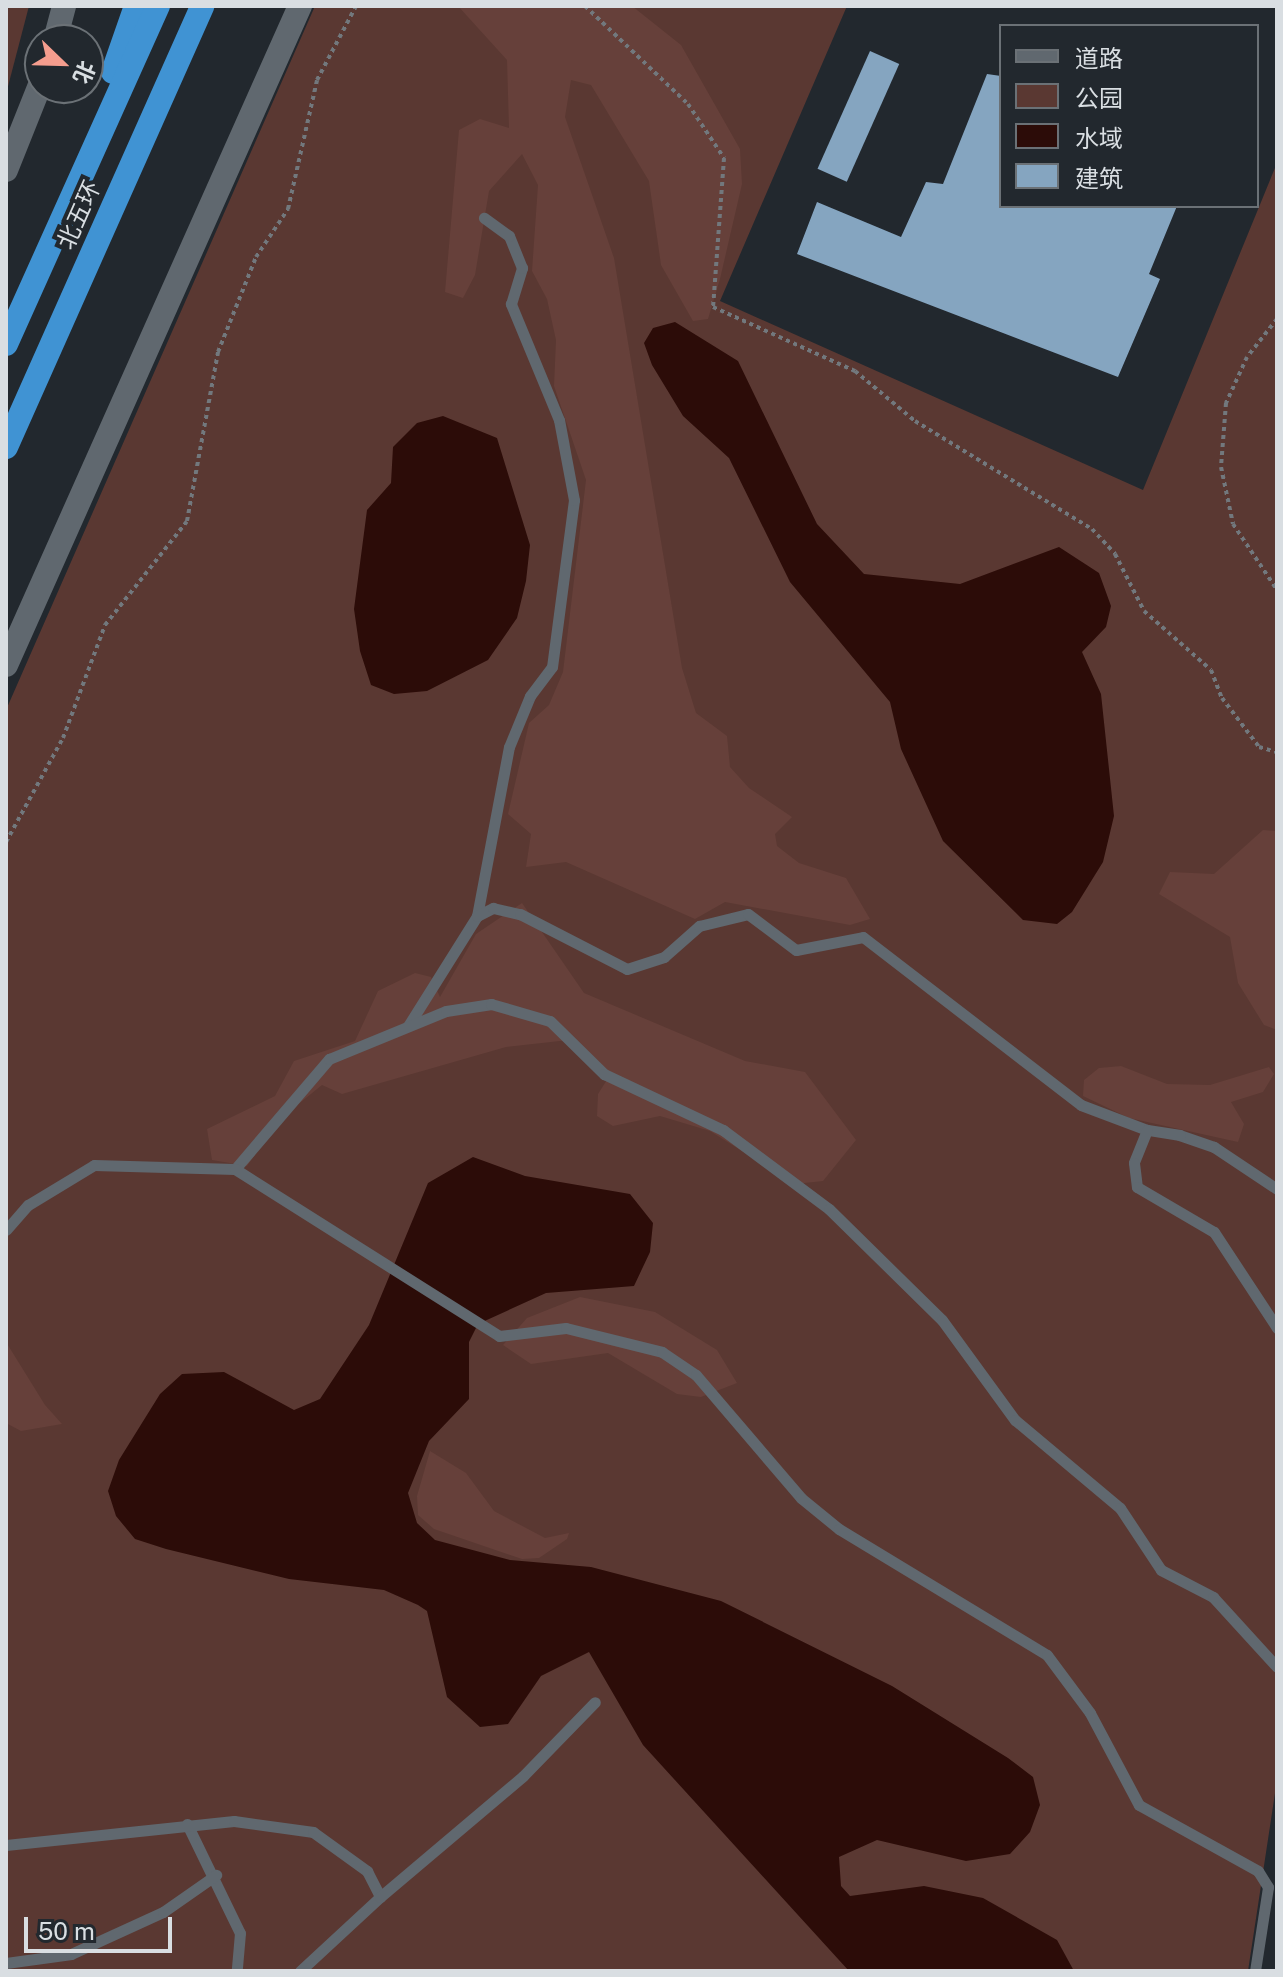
<!DOCTYPE html>
<meta charset="utf-8">
<style>
body{margin:0}
#map{position:relative;width:1283px;height:1977px;overflow:hidden;background:#22282e;font-family:"Public Sans","Noto Sans SC",sans-serif}
div>[style]{position:absolute}
.green>*{inset:0;background:#5a3832}
.forest>*{inset:0;background:#66403a}
.water>*{inset:0;background:#2c0c08}
.building>*{inset:0;background:#85a5c0;transform-origin:0 0}
.path>*{height:4px;margin-top:-2px;transform-origin:0;background:repeating-linear-gradient(90deg,#72787d 0 4px,transparent 0 8px)}
.service>*{height:11px;margin:-5.5px;padding:0 5.5px;transform-origin:5.5px;border-radius:5.5px;background:#60686f}
.tertiary>*{height:24px;margin:-12px;padding:0 12px;transform-origin:12px;border-radius:12px;background:#60686f}
.motorway>*{height:24px;margin:-12px;padding:0 12px;transform-origin:12px;border-radius:12px;background:#4093d3}
span{translate:-50% -50%;white-space:nowrap;text-align:center;line-height:1.15;-webkit-text-stroke:8px #22282e;paint-order:stroke}
.street-label{font-size:24px;color:#d9dee2}
.frame{position:absolute;inset:0;border:8px solid #d9dee2;pointer-events:none}
.legend{position:absolute;left:999px;top:24px;width:260px;height:184px;box-sizing:border-box;background:#22282e;border:2px solid #6b7176;margin:0;padding:10px 14px;list-style:none;font-size:24px;color:#d9dee2}
.legend li{display:flex;align-items:center;gap:16px;height:40px}
.legend b{width:40px;border:2px solid #6b7176}
.north{position:absolute;left:24px;top:24px;width:80px;height:80px;box-sizing:border-box;background:#22282e;border:2px solid #6b7176;border-radius:50%;rotate:113deg;font-size:22px;font-weight:700;line-height:32px;text-align:center;color:#d9dee2}
.north::after{content:'';display:block;margin:auto;width:28px;height:36px;background:#f59d8e;clip-path:polygon(50% 0,100% 100%,50% 72%,0 100%)}
.scale{position:absolute;left:24px;top:1917px;width:148px;height:36px;box-sizing:border-box;border:4px solid #d9dee2;border-top:0;padding-left:10px;font-size:24px;line-height:28px;white-space:nowrap;color:#d9dee2;-webkit-text-stroke:6px #22282e;paint-order:stroke}
</style>
<div id="map">
<div class="green">
<i style="clip-path:polygon(6px 6px,29px 6px,6px 94px)"></i>
<i style="clip-path:polygon(315px 6px,847px 6px,720px 301px,1143px 490px,1277px 163px,1277px 1780px,1248px 1971px,6px 1971px,6px 710px)"></i>
</div>
<div class="forest">
<i style="clip-path:polygon(458px 6px,632px 6px,681px 45px,740px 149px,742px 184px,720px 279px,708px 319px,693px 321px,661px 265px,649px 181px,591px 85px,571px 80px,565px 117px,614px 258px,682px 668px,696px 713px,727px 736px,730px 767px,749px 788px,792px 817px,775px 834px,777px 846px,799px 863px,846px 878px,870px 919px,850px 925px,725px 902px,695px 919px,566px 862px,526px 867px,531px 834px,508px 814px,529px 723px,549px 705px,563px 672px,586px 480px,554px 386px,556px 340px,547px 299px,532px 271px,538px 185px,522px 154px,489px 191px,475px 275px,463px 298px,445px 292px,459px 130px,480px 119px,509px 128px,507px 60px)"></i>
<i style="clip-path:polygon(1263px 830px,1277px 831px,1277px 1030px,1264px 1025px,1238px 983px,1230px 937px,1159px 894px,1170px 872px,1214px 874px)"></i>
<i style="clip-path:polygon(522px 903px,584px 993px,745px 1061px,805px 1072px,856px 1140px,823px 1181px,795px 1184px,710px 1131px,660px 1116px,613px 1126px,597px 1116px,598px 1094px,610px 1075px,569px 1040px,506px 1047px,342px 1094px,322px 1085px,280px 1119px,247px 1166px,212px 1160px,207px 1129px,275px 1096px,294px 1061px,355px 1041px,378px 991px,415px 973px,431px 977px,440px 997px,476px 934px)"></i>
<i style="clip-path:polygon(1121px 1066px,1167px 1084px,1210px 1085px,1269px 1067px,1274px 1074px,1263px 1092px,1231px 1102px,1244px 1124px,1238px 1142px,1129px 1118px,1083px 1096px,1084px 1080px,1099px 1068px)"></i>
<i style="clip-path:polygon(580px 1297px,655px 1312px,717px 1350px,737px 1383px,701px 1397px,677px 1394px,608px 1353px,531px 1364px,503px 1345px,527px 1318px)"></i>
<i style="clip-path:polygon(6px 1342px,45px 1405px,62px 1424px,21px 1431px,6px 1423px)"></i>
<i style="clip-path:polygon(430px 1451px,466px 1473px,494px 1511px,545px 1538px,569px 1533px,567px 1539px,539px 1558px,522px 1559px,434px 1529px,418px 1515px,417px 1496px)"></i>
</div>
<div class="water">
<i style="clip-path:polygon(675px 322px,738px 361px,817px 524px,864px 574px,960px 584px,1059px 547px,1099px 573px,1111px 606px,1106px 627px,1082px 652px,1101px 694px,1114px 816px,1103px 862px,1072px 912px,1057px 924px,1023px 920px,943px 841px,901px 749px,890px 702px,790px 582px,729px 458px,683px 416px,652px 365px,644px 343px,653px 328px)"></i>
<i style="clip-path:polygon(443px 416px,497px 438px,530px 545px,526px 581px,517px 618px,488px 660px,427px 691px,394px 694px,371px 685px,360px 651px,354px 609px,367px 510px,391px 483px,393px 447px,417px 423px)"></i>
<i style="clip-path:polygon(473px 1157px,525px 1176px,630px 1194px,653px 1223px,650px 1252px,634px 1286px,546px 1293px,478px 1324px,469px 1342px,469px 1399px,429px 1441px,408px 1493px,417px 1523px,435px 1540px,510px 1560px,591px 1567px,721px 1601px,892px 1686px,1008px 1758px,1033px 1777px,1040px 1805px,1030px 1832px,1010px 1854px,966px 1861px,877px 1840px,839px 1857px,841px 1886px,850px 1896px,924px 1886px,983px 1898px,1057px 1940px,1074px 1971px,849px 1971px,643px 1745px,589px 1652px,541px 1676px,508px 1724px,480px 1727px,447px 1697px,427px 1611px,418px 1605px,384px 1590px,289px 1579px,166px 1549px,135px 1539px,116px 1516px,108px 1491px,119px 1460px,160px 1394px,182px 1374px,224px 1372px,294px 1410px,320px 1399px,369px 1325px,428px 1183px)"></i>
</div>
<div class="building">
<i style="left:870px;top:51px;width:32px;height:129px;rotate:24deg"></i>
<i style="clip-path:polygon(987px 74px,1001px 76px,1001px 206px,1177px 206px,1149px 274px,1160px 279px,1118px 377px,797px 254px,817px 202px,901px 237px,926px 182px,943px 184px)"></i>
</div>
<div class="path">
<i style="left:585px;top:6px;width:142px;rotate:43.6deg"></i>
<i style="left:688px;top:104px;width:65px;rotate:56.3deg"></i>
<i style="left:724px;top:158px;width:149px;rotate:94.2deg"></i>
<i style="left:713px;top:307px;width:156px;rotate:24.3deg"></i>
<i style="left:855px;top:371px;width:78px;rotate:39.8deg"></i>
<i style="left:915px;top:421px;width:207px;rotate:31.4deg"></i>
<i style="left:1092px;top:529px;width:34px;rotate:47deg"></i>
<i style="left:1115px;top:554px;width:64px;rotate:63deg"></i>
<i style="left:1144px;top:611px;width:89px;rotate:41.4deg"></i>
<i style="left:1211px;top:670px;width:30px;rotate:69deg"></i>
<i style="left:1222px;top:698px;width:61px;rotate:52.9deg"></i>
<i style="left:1259px;top:747px;width:19px;rotate:16deg"></i>
<i style="left:1277px;top:319px;width:48px;rotate:128.3deg"></i>
<i style="left:1247px;top:357px;width:51px;rotate:114.5deg"></i>
<i style="left:1226px;top:403px;width:64px;rotate:94.5deg"></i>
<i style="left:1221px;top:467px;width:58px;rotate:78.1deg"></i>
<i style="left:1233px;top:524px;width:79px;rotate:56.3deg"></i>
<i style="left:6px;top:842px;width:119px;rotate:-61.3deg"></i>
<i style="left:63px;top:738px;width:121px;rotate:-69.6deg"></i>
<i style="left:105px;top:625px;width:132px;rotate:-51.7deg"></i>
<i style="left:187px;top:521px;width:172px;rotate:-79.6deg"></i>
<i style="left:218px;top:352px;width:102px;rotate:-68.2deg"></i>
<i style="left:256px;top:257px;width:58px;rotate:-56.3deg"></i>
<i style="left:288px;top:209px;width:132px;rotate:-77.3deg"></i>
<i style="left:317px;top:80px;width:84px;rotate:-62.2deg"></i>
</div>
<div class="service">
<i style="left:477px;top:916px;width:172px;rotate:-79.3deg"></i>
<i style="left:509px;top:747px;width:55px;rotate:-67.6deg"></i>
<i style="left:530px;top:696px;width:36px;rotate:-53deg"></i>
<i style="left:552px;top:667px;width:168px;rotate:-82.5deg"></i>
<i style="left:574px;top:500px;width:81px;rotate:-100.6deg"></i>
<i style="left:559px;top:420px;width:126px;rotate:-112.5deg"></i>
<i style="left:511px;top:304px;width:38px;rotate:-73deg"></i>
<i style="left:522px;top:268px;width:35px;rotate:-112deg"></i>
<i style="left:509px;top:236px;width:31px;rotate:-144deg"></i>
<i style="left:408px;top:1026px;width:130px;rotate:-57.9deg"></i>
<i style="left:477px;top:916px;width:18px;rotate:-27deg"></i>
<i style="left:493px;top:908px;width:28px;rotate:13deg"></i>
<i style="left:520px;top:914px;width:120px;rotate:27.2deg"></i>
<i style="left:627px;top:969px;width:39px;rotate:-18deg"></i>
<i style="left:664px;top:957px;width:47px;rotate:-41.5deg"></i>
<i style="left:699px;top:926px;width:50px;rotate:-13.8deg"></i>
<i style="left:748px;top:914px;width:60px;rotate:36.9deg"></i>
<i style="left:796px;top:950px;width:68px;rotate:-11deg"></i>
<i style="left:863px;top:937px;width:275px;rotate:37.6deg"></i>
<i style="left:1081px;top:1105px;width:71px;rotate:20.7deg"></i>
<i style="left:235px;top:1169px;width:145px;rotate:-49.5deg"></i>
<i style="left:329px;top:1059px;width:126px;rotate:-22.3deg"></i>
<i style="left:446px;top:1011px;width:46px;rotate:-8.8deg"></i>
<i style="left:491px;top:1004px;width:61px;rotate:16.1deg"></i>
<i style="left:550px;top:1021px;width:76px;rotate:44.5deg"></i>
<i style="left:604px;top:1074px;width:132px;rotate:25.2deg"></i>
<i style="left:723px;top:1130px;width:132px;rotate:36.7deg"></i>
<i style="left:829px;top:1209px;width:158px;rotate:44.5deg"></i>
<i style="left:942px;top:1320px;width:124px;rotate:53.9deg"></i>
<i style="left:1015px;top:1420px;width:137px;rotate:40deg"></i>
<i style="left:1120px;top:1508px;width:74px;rotate:56.5deg"></i>
<i style="left:1161px;top:1570px;width:59px;rotate:27.4deg"></i>
<i style="left:1213px;top:1597px;width:95px;rotate:47.6deg"></i>
<i style="left:1277px;top:1189px;width:76px;rotate:-146.3deg"></i>
<i style="left:1214px;top:1147px;width:36px;rotate:-161deg"></i>
<i style="left:1180px;top:1135px;width:33px;rotate:-171deg"></i>
<i style="left:1147px;top:1130px;width:35px;rotate:112deg"></i>
<i style="left:1134px;top:1163px;width:24px;rotate:83deg"></i>
<i style="left:1137px;top:1187px;width:89px;rotate:30.3deg"></i>
<i style="left:1214px;top:1232px;width:115px;rotate:56.7deg"></i>
<i style="left:6px;top:1230px;width:33px;rotate:-49deg"></i>
<i style="left:28px;top:1205px;width:77px;rotate:-31.2deg"></i>
<i style="left:94px;top:1165px;width:141px;rotate:1.6deg"></i>
<i style="left:235px;top:1169px;width:312px;rotate:32.3deg"></i>
<i style="left:499px;top:1336px;width:67px;rotate:-6.8deg"></i>
<i style="left:566px;top:1328px;width:99px;rotate:14deg"></i>
<i style="left:662px;top:1352px;width:41px;rotate:34.1deg"></i>
<i style="left:696px;top:1375px;width:162px;rotate:49.5deg"></i>
<i style="left:801px;top:1498px;width:49px;rotate:39.2deg"></i>
<i style="left:839px;top:1529px;width:243px;rotate:31.2deg"></i>
<i style="left:1047px;top:1655px;width:72px;rotate:53.4deg"></i>
<i style="left:1090px;top:1713px;width:104px;rotate:62deg"></i>
<i style="left:1139px;top:1805px;width:136px;rotate:29deg"></i>
<i style="left:1258px;top:1871px;width:19px;rotate:58deg"></i>
<i style="left:1268px;top:1887px;width:85px;rotate:98.8deg"></i>
<i style="left:187px;top:1824px;width:121px;rotate:64.1deg"></i>
<i style="left:240px;top:1933px;width:38px;rotate:95deg"></i>
<i style="left:6px;top:1845px;width:229px;rotate:-6deg"></i>
<i style="left:234px;top:1821px;width:80px;rotate:7.9deg"></i>
<i style="left:313px;top:1832px;width:67px;rotate:35.8deg"></i>
<i style="left:367px;top:1871px;width:29px;rotate:63deg"></i>
<i style="left:380px;top:1897px;width:109px;rotate:137.2deg"></i>
<i style="left:380px;top:1897px;width:187px;rotate:-40.2deg"></i>
<i style="left:523px;top:1776px;width:103px;rotate:-45.8deg"></i>
<i style="left:6px;top:1963px;width:66px;rotate:-7.9deg"></i>
<i style="left:71px;top:1954px;width:101px;rotate:-24.5deg"></i>
<i style="left:163px;top:1912px;width:65px;rotate:-34.9deg"></i>
</div>
<div class="tertiary">
<i style="left:55px;top:40px;width:35px;rotate:-75deg"></i>
<i style="left:6px;top:170px;width:92px;rotate:-68.2deg"></i>
<i style="left:6px;top:665px;width:722px;rotate:-65.96deg"></i>
</div>
<div class="motorway">
<i style="left:113px;top:72px;width:70px;rotate:-70.8deg"></i>
<i style="left:6px;top:344px;width:371px;rotate:-65.8deg"></i>
<i style="left:6px;top:447px;width:483px;rotate:-66deg"></i>
</div>
<div class="street-label">
<span style="left:79px;top:215px;rotate:-66deg">北五环</span>
</div>
<div class="frame"></div>
<ul class="legend">
<li><b style="height:10px;background:#60686f"></b>道路</li>
<li><b style="height:22px;background:#5a3832"></b>公园</li>
<li><b style="height:22px;background:#2c0c08"></b>水域</li>
<li><b style="height:22px;background:#85a5c0"></b>建筑</li>
</ul>
<div class="north">北</div>
<div class="scale">50 m</div>
</div>
